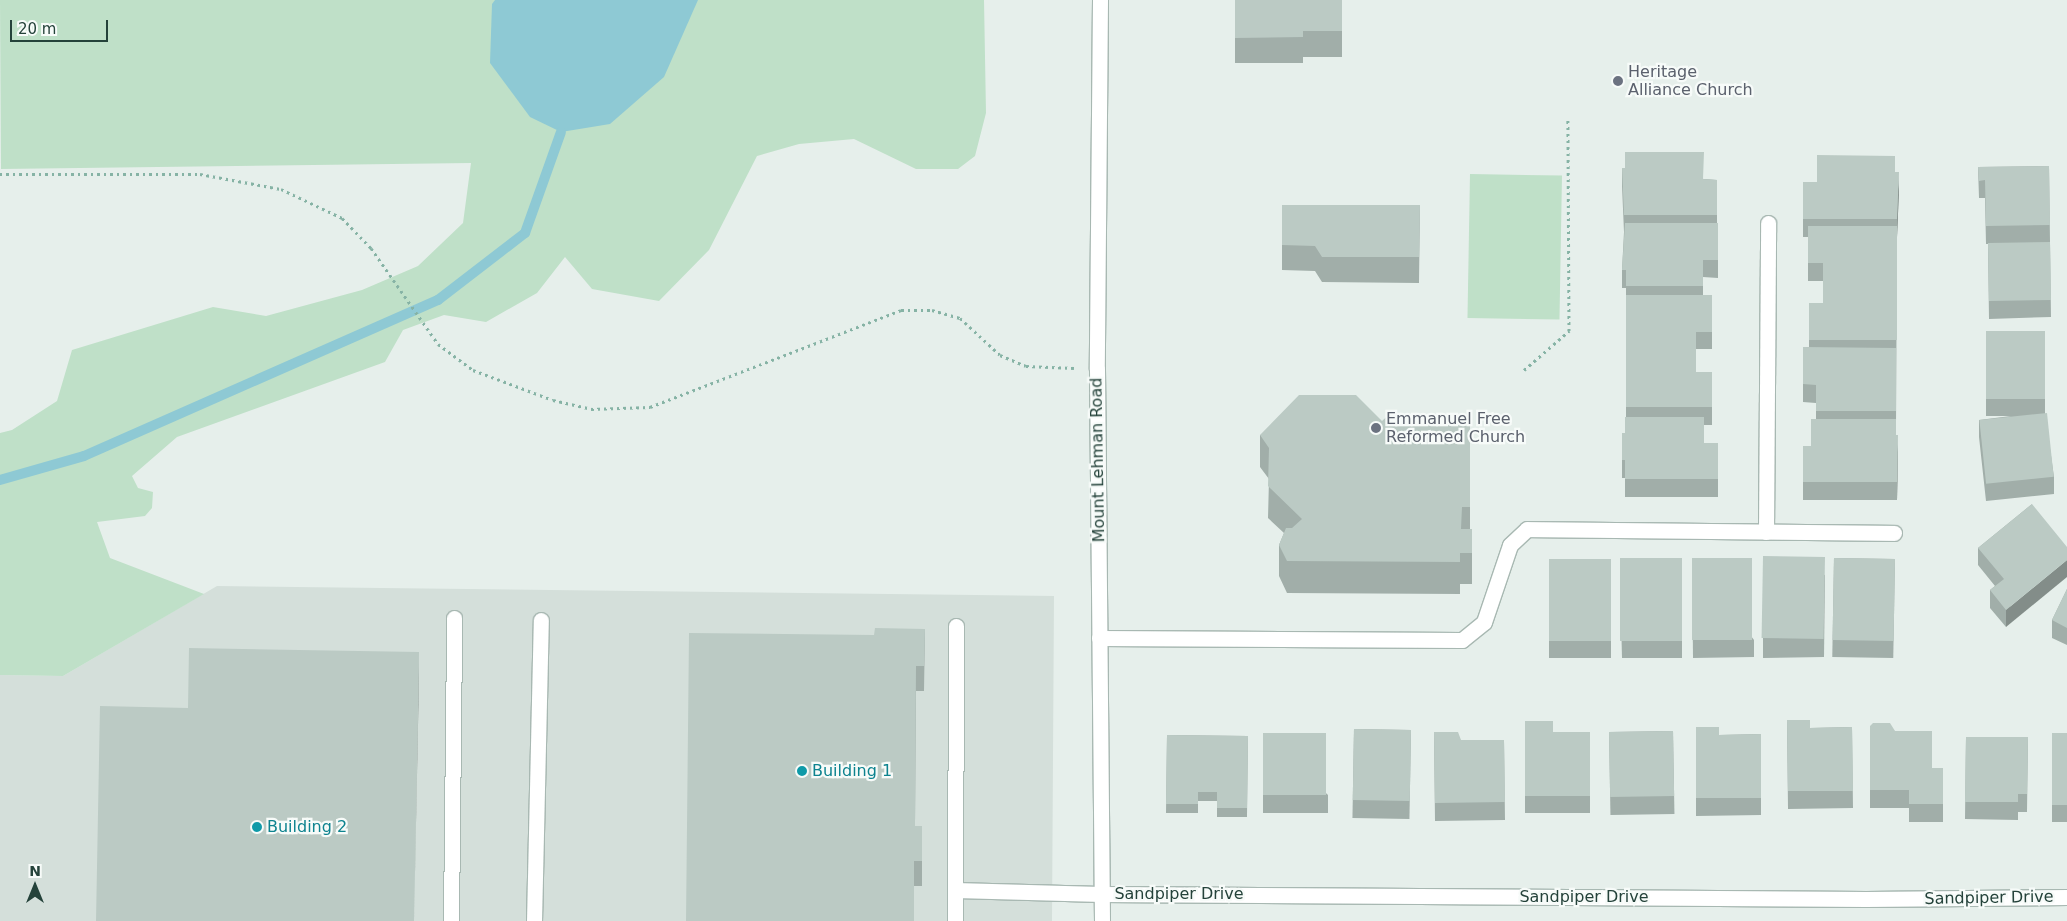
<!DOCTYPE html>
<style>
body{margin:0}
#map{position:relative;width:2067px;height:921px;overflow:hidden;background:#e6efeb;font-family:"DejaVu Sans",sans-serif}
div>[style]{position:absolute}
.built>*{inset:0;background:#d4dfda}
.green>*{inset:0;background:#bfe0c8;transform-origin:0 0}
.water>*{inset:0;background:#8ec9d4}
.stream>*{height:10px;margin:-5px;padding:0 5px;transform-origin:5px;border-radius:5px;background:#8ec9d4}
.path>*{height:3px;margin-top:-1.5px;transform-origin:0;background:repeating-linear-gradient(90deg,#86b3a5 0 2.5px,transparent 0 6.5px)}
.roads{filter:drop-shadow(1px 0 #a8b8b2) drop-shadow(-1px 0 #a8b8b2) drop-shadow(0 1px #a8b8b2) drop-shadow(0 -1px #a8b8b2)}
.service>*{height:15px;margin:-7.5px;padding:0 7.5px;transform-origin:7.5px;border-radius:7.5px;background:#fff}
.tertiary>*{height:15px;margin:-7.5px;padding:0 7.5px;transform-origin:7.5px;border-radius:7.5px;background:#fff}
.secondary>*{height:15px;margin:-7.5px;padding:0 7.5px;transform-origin:7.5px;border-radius:7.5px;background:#fff}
.wall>*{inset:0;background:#a1aea9;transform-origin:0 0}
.shaded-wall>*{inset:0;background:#838d89}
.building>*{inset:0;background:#bbcac4;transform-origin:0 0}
.dots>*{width:14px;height:14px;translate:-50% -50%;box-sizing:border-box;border:2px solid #f7fbf9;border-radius:50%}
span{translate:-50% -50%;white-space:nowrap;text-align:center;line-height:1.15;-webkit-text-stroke:4.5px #f7fbf9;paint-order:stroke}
.worship-label{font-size:16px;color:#5b616d}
.left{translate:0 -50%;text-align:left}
.street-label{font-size:16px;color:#24423a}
.culture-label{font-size:16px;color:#0d838f}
.north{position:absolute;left:10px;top:861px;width:50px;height:50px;-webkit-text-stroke:4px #f7fbf9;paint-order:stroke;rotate:0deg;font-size:14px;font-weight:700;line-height:20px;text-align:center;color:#24423a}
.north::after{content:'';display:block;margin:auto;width:18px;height:22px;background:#24423a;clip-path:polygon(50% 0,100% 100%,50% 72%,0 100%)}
.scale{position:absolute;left:10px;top:20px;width:98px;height:22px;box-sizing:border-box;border:2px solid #24423a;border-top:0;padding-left:6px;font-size:15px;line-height:18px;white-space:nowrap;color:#24423a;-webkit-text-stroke:4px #f7fbf9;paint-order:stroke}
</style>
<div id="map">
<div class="built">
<i style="clip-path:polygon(217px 586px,1054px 596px,1052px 921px,0 921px,0 675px,63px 676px)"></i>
</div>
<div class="green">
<i style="clip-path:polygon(0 0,984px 0,986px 113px,975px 156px,958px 169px,916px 169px,854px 139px,799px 144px,757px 156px,709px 250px,659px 301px,592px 289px,565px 257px,537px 293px,486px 322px,444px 315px,403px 330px,385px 362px,177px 437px,132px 476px,138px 488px,153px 492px,152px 508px,145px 516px,97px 522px,110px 558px,204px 594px,63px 676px,0 675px,0 433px,12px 430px,57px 401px,72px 350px,213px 307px,266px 316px,362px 290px,418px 266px,463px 223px,471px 163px,1px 169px)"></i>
<i style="left:1470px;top:174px;width:92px;height:144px;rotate:1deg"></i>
</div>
<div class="water">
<i style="clip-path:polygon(495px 0,698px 0,664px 77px,610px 124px,561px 132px,530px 117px,490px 63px,492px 4px)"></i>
</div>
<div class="stream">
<i style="left:0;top:480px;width:87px;rotate:-15.9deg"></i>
<i style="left:84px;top:456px;width:387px;rotate:-23.8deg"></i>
<i style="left:438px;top:300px;width:110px;rotate:-37.6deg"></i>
<i style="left:525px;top:233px;width:107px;rotate:-70.4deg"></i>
</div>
<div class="path">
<i style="left:0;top:174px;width:200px"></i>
<i style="left:200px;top:174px;width:82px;rotate:10.5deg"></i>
<i style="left:281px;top:189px;width:68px;rotate:25.4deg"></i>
<i style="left:342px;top:218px;width:42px;rotate:46deg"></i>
<i style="left:371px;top:248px;width:117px;rotate:55.1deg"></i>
<i style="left:438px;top:344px;width:44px;rotate:36.6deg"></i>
<i style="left:473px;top:370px;width:85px;rotate:20.6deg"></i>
<i style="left:553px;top:400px;width:39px;rotate:13deg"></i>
<i style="left:591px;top:409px;width:59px;rotate:-1.9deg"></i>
<i style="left:650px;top:407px;width:269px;rotate:-21.1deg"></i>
<i style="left:901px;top:310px;width:31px"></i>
<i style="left:932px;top:310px;width:29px;rotate:16deg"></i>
<i style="left:960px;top:318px;width:54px;rotate:42.8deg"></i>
<i style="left:1000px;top:355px;width:28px;rotate:23deg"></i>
<i style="left:1026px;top:366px;width:48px;rotate:2.4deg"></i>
<i style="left:1524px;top:370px;width:60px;rotate:-40.9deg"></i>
<i style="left:1569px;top:331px;width:212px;rotate:-90.3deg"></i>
</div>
<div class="roads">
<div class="service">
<i style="left:1766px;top:532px;width:309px;rotate:-89.6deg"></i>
<i style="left:1099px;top:638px;width:363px;rotate:0.3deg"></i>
<i style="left:1462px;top:640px;width:28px;rotate:-39deg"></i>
<i style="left:1484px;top:622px;width:81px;rotate:-71.3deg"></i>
<i style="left:1510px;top:545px;width:23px;rotate:-43deg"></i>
<i style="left:1527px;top:529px;width:367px;rotate:0.6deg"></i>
<i style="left:955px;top:890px;width:146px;rotate:1.6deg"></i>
<i style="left:451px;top:921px;width:303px;rotate:-89.4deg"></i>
<i style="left:534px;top:921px;width:301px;rotate:-88.7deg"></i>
<i style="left:955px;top:921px;width:295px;rotate:-89.8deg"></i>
</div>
<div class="tertiary">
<i style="left:1101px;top:894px;width:765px;rotate:0.37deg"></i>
<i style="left:1866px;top:899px;width:201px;rotate:-0.6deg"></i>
</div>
<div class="secondary">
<i style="left:1100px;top:0;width:369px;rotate:90.5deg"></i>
<i style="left:1097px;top:369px;width:552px;rotate:89.48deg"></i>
</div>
</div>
<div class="wall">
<i style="clip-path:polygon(1235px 0,1342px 0,1342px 57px,1303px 57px,1303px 63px,1235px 63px)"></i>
<i style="clip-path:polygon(2049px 166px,2051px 317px,1989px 319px,1988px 244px,1986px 244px,1985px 198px,1979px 198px,1978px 167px)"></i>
<i style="clip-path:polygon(1622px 168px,1704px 179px,1717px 180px,1717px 223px,1718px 223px,1718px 278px,1703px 277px,1703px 295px,1712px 295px,1712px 349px,1696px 349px,1696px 372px,1712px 372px,1712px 425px,1704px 425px,1704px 443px,1718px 443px,1718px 497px,1625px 497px,1625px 478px,1622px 478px,1622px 433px,1625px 433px,1626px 417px,1626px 288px,1622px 288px,1622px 270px,1624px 232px,1622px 186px)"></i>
<i style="clip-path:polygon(1895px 172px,1899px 190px,1897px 237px,1896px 429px,1896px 435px,1898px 452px,1897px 500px,1803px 500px,1803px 446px,1811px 446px,1816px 419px,1816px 403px,1803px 402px,1803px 347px,1809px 347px,1809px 303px,1823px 303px,1823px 281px,1808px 281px,1808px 237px,1803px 237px,1803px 182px,1817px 182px)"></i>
<i style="clip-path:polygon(1282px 205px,1420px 205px,1419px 283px,1322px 282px,1315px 271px,1282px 270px)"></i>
<i style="clip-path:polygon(1986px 331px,2045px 331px,2045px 413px,2054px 477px,2054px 494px,1986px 501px,1979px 437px,1979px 420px,2011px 416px,1986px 416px)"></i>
<i style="clip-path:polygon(1382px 421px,1406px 423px,1470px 423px,1470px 529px,1472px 529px,1472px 584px,1460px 584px,1460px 594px,1287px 593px,1279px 576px,1279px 545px,1284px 533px,1268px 518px,1269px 479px,1260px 467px,1260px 435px)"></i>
<i style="clip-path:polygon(2032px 504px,2006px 627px,1990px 608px,1990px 590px,1995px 586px,1978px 565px,1978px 548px)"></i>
<i style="clip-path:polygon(1682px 558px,1682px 658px,1622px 658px,1620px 577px)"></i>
<i style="clip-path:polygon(1692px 558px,1754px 640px,1754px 657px,1693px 658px)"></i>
<i style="clip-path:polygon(1763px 558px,1825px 575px,1824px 657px,1763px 658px)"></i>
<i style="left:1834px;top:558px;width:61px;height:99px;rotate:1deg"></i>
<i style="left:1549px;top:559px;width:62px;height:99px"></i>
<i style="clip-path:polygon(2067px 589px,2067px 645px,2052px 638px,2052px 620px)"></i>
<i style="clip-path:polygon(925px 629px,924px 691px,916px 691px,915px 826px,922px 826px,922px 886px,914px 886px,874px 635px)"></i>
<i style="clip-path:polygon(1787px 720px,1810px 728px,1852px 727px,1853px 808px,1788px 809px)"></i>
<i style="clip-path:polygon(1525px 721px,1553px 732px,1590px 732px,1590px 813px,1525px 813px)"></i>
<i style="clip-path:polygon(1870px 726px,1895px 731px,1932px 768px,1943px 768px,1943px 822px,1909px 822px,1909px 808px,1870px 808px)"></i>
<i style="clip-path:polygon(1696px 727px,1719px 735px,1761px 734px,1761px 815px,1696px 816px)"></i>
<i style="left:1354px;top:729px;width:57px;height:89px;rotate:1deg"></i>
<i style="left:1673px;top:731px;width:83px;height:64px;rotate:89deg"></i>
<i style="clip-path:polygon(1434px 732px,1461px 740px,1504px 740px,1505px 820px,1435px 821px)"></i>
<i style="clip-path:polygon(1263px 733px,1328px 795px,1328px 813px,1263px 813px)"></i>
<i style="left:2052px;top:733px;width:15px;height:89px"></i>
<i style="clip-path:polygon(1167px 735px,1248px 736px,1247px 817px,1217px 817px,1217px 801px,1198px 801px,1198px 813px,1166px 813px)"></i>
<i style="clip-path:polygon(1966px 737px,2028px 737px,2027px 812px,2018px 812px,2018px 820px,1965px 819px)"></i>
</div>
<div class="shaded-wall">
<i style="clip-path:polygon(1899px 172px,1899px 190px,1897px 237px,1897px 219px)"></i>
<i style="clip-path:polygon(1898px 435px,1898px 452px,1897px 500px,1897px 482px)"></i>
<i style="clip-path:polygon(2067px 560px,2067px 577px,2006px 627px,2006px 610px)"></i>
<i style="clip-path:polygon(419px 652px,419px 677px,414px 921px)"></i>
</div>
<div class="building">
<i style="clip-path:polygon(1235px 0,1342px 0,1342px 31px,1303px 31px,1303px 37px,1235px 38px)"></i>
<i style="clip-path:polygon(1625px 152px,1704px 152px,1703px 179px,1717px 180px,1717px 215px,1624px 215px,1622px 168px,1625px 168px)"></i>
<i style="clip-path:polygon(1817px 155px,1895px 156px,1895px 172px,1899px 172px,1897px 219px,1803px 219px,1803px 182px,1817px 182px)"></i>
<i style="clip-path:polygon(2049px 166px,2050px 225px,1986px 226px,1985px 180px,1979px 181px,1978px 167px)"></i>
<i style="clip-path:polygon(1282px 205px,1420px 205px,1419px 257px,1322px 257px,1315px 246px,1282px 245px)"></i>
<i style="clip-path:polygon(1625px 223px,1718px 223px,1718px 260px,1703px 260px,1703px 286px,1626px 286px,1626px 270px,1622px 270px)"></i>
<i style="clip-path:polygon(1808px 226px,1897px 226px,1897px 340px,1809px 340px,1809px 303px,1823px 303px,1823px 263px,1808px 263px)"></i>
<i style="left:2050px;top:242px;width:58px;height:62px;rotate:89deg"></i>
<i style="clip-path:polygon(1626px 295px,1712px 295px,1712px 332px,1696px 332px,1696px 372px,1712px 372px,1712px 407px,1626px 407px)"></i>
<i style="left:1986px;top:331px;width:59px;height:68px"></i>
<i style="clip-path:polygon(1803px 347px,1896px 348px,1896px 411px,1816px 411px,1816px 385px,1803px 384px)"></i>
<i style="clip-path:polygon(1299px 395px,1356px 395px,1382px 421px,1394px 410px,1406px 423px,1470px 423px,1470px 507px,1462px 507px,1461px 529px,1472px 529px,1472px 553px,1460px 553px,1460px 562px,1287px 561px,1279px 545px,1286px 528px,1292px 528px,1302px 519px,1268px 486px,1269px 448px,1260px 435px)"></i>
<i style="left:2047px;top:413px;width:64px;height:68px;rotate:84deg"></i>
<i style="clip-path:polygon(1625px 417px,1704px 417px,1704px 443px,1718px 443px,1718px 479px,1625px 479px,1625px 460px,1622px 460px,1622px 433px,1625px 433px)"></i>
<i style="clip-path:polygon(1811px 419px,1896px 419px,1896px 435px,1898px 435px,1897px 482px,1803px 482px,1803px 446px,1811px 446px)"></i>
<i style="clip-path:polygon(2032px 504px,2067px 547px,2067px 560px,2006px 610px,1990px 590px,2004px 579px,1978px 548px)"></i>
<i style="left:1825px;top:557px;width:82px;height:62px;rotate:91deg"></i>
<i style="left:1682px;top:558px;width:83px;height:62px;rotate:90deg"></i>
<i style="left:1692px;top:558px;width:60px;height:82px"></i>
<i style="left:1834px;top:558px;width:61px;height:82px;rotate:1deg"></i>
<i style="left:1549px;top:559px;width:62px;height:82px"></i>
<i style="clip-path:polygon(2067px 589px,2067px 628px,2052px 620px)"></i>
<i style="clip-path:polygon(875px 628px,925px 629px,924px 666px,916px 666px,915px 826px,922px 826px,922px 861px,914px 861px,914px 921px,686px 921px,689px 633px,874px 635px)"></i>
<i style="clip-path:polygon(189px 648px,419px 652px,414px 921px,96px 921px,100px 706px,188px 708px)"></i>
<i style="clip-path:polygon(1787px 720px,1810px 720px,1810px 728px,1852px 727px,1853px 791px,1788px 791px)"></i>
<i style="clip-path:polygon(1525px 721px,1553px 721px,1553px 732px,1590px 732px,1590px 796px,1525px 796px)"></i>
<i style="clip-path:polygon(1873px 723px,1890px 723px,1895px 731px,1932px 731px,1932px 768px,1943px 768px,1943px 804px,1909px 804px,1909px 790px,1870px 790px,1870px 726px)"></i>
<i style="clip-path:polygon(1696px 727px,1719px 727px,1719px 735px,1761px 734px,1761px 798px,1696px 798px)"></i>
<i style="left:1354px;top:729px;width:57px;height:71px;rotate:1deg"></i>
<i style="left:1673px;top:731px;width:65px;height:64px;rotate:89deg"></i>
<i style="clip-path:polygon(1434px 732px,1458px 732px,1461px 740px,1504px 740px,1505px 802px,1435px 803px)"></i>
<i style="left:1263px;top:733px;width:63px;height:62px"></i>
<i style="left:2052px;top:733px;width:15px;height:72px"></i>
<i style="clip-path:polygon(1167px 735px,1248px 736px,1247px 808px,1217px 808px,1217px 792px,1198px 792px,1198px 804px,1166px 804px)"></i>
<i style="clip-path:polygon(1966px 737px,2028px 737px,2027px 794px,2018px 794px,2018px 802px,1965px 802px)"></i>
</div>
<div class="dots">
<i style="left:1618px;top:81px;background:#6b7280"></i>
<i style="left:1376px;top:428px;background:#6b7280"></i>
<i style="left:802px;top:771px;background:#0f9aa8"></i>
<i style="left:257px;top:827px;background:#0f9aa8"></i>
</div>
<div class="worship-label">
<span class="left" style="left:1628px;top:81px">Heritage<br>Alliance Church</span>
<span class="left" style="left:1386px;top:428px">Emmanuel Free<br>Reformed Church</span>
</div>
<div class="street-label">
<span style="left:1098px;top:460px;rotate:-91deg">Mount Lehman Road</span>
<span style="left:1179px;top:894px">Sandpiper Drive</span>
<span style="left:1584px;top:897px">Sandpiper Drive</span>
<span style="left:1989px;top:898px;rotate:-1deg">Sandpiper Drive</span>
</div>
<div class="culture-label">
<span class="left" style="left:812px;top:771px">Building 1</span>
<span class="left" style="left:267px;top:827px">Building 2</span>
</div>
<div class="north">N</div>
<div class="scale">20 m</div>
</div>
